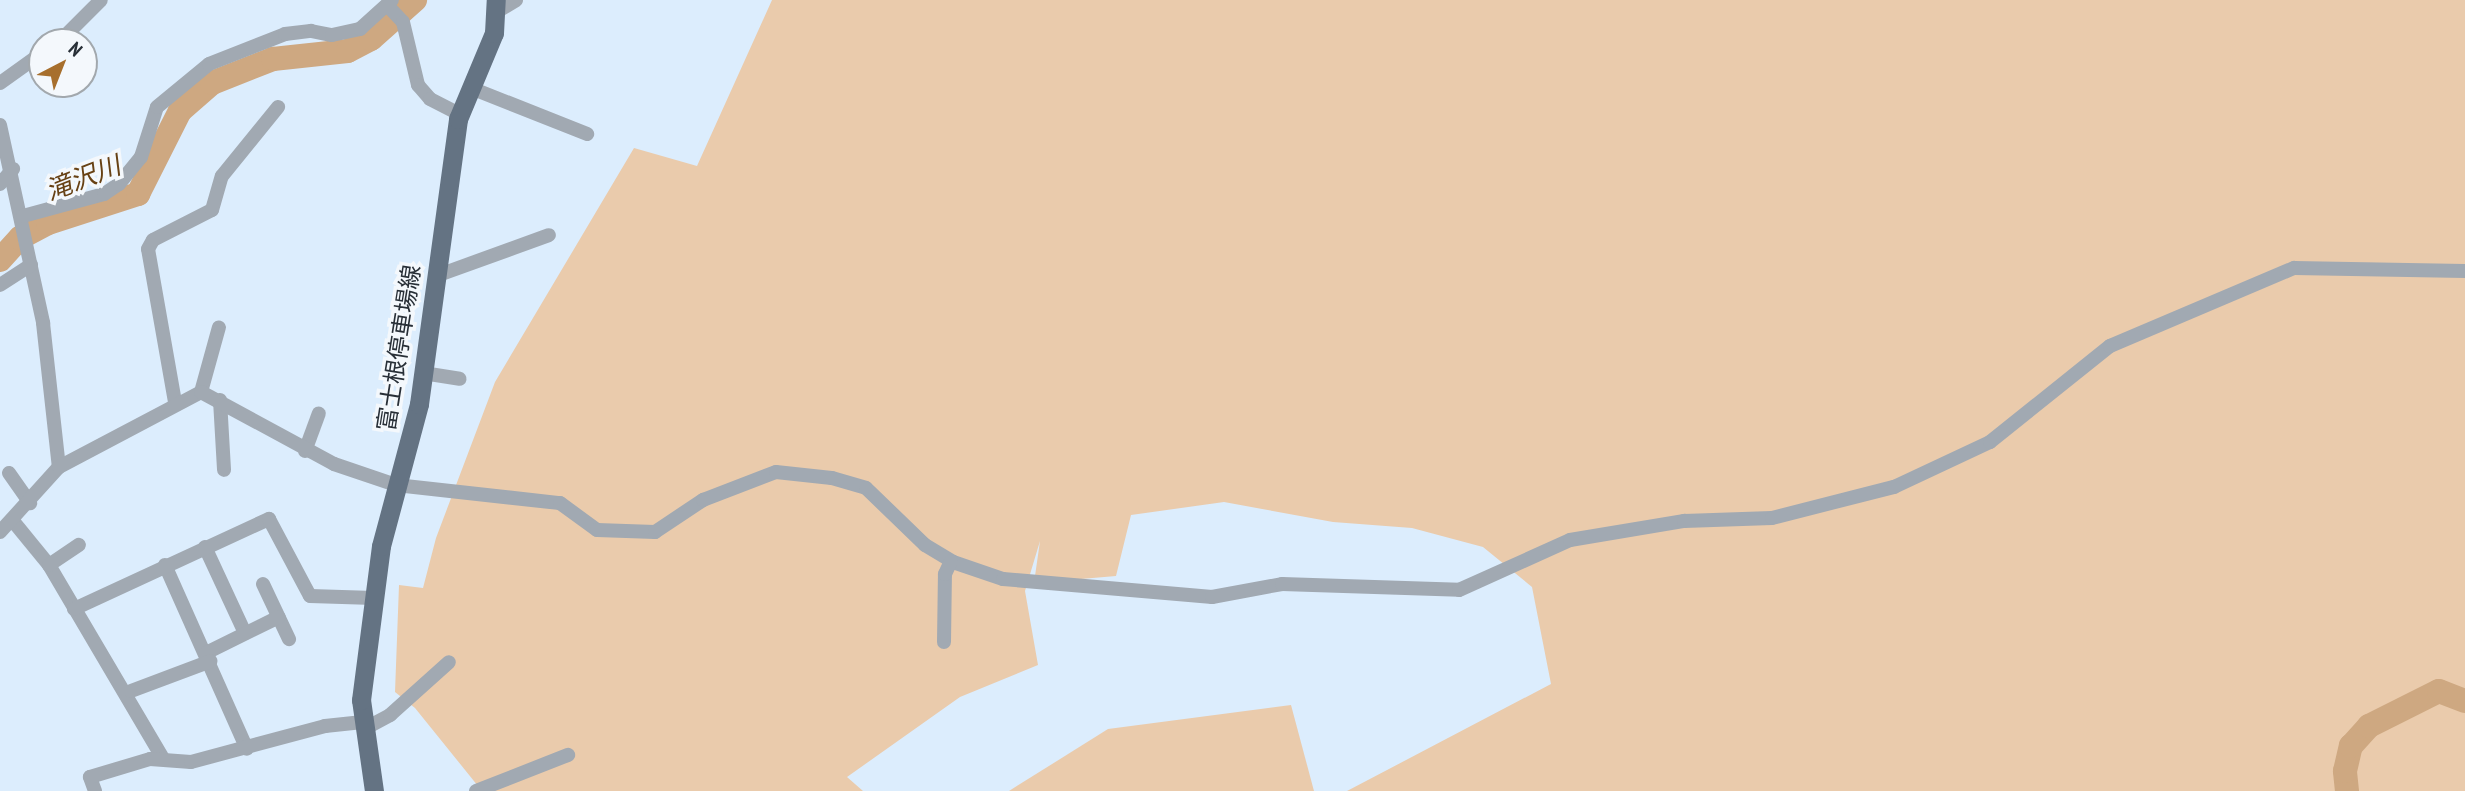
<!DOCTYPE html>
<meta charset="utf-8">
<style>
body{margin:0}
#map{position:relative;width:2465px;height:791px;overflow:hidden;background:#dcedfd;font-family:"PT Sans Narrow","Noto Sans JP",sans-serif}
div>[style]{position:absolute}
.green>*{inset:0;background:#eacbac}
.river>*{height:24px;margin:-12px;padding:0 12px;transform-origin:12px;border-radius:12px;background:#cea881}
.minor>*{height:14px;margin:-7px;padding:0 7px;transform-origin:7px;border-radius:7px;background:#a1a9b2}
.major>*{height:19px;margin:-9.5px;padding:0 9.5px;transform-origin:9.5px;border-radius:9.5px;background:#647383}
span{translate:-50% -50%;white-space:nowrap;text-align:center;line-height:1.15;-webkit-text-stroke:7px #f4f8fc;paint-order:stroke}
.street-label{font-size:24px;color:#282f37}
.water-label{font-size:26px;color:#674114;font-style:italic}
.north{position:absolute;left:28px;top:28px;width:70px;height:70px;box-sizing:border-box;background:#f4f8fc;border:2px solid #a2a8ad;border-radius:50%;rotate:42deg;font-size:19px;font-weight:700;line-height:28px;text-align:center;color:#282f37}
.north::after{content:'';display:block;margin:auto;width:24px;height:32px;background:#a76f2d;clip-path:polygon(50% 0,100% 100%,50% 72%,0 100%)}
</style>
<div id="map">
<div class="green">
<i style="clip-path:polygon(772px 0,2465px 0,2465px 791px,1347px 791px,1551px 684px,1532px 587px,1483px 547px,1412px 528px,1333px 522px,1224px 502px,1131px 515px,1116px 576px,1034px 583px,1040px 541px,1025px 591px,1038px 665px,960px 697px,847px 777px,863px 791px,482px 791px,415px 708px,395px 692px,399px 585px,423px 588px,436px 538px,495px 382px,634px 148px,697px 166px)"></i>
<i style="clip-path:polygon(1291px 705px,1314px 791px,1009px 791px,1108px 729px)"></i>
</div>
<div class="river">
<i style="left:0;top:260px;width:30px;rotate:-48deg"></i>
<i style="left:20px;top:238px;width:32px;rotate:-28deg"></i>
<i style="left:48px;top:223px;width:95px;rotate:-17.9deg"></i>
<i style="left:138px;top:194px;width:93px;rotate:-63.2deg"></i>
<i style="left:180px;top:111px;width:43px;rotate:-41.2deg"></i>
<i style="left:212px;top:83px;width:66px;rotate:-21.5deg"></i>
<i style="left:273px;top:59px;width:75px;rotate:-6.1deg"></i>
<i style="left:348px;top:51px;width:26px;rotate:-28deg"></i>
<i style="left:371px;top:39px;width:59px;rotate:-41.6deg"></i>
<i style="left:2347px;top:791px;width:20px;rotate:-96deg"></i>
<i style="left:2345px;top:771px;width:26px;rotate:-77deg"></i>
<i style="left:2351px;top:746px;width:27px;rotate:-48deg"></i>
<i style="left:2369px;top:726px;width:78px;rotate:-26.6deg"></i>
<i style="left:2439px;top:691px;width:28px;rotate:21deg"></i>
</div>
<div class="minor">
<i style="left:387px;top:5px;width:23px;rotate:47deg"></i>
<i style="left:403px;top:22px;width:65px;rotate:76.6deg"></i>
<i style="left:418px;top:85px;width:18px;rotate:49deg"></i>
<i style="left:430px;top:99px;width:34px;rotate:27deg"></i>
<i style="left:498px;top:11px;width:21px;rotate:-31deg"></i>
<i style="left:59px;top:42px;width:59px;rotate:-45deg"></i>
<i style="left:0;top:83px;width:52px;rotate:-35.5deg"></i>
<i style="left:471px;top:88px;width:125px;rotate:21.6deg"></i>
<i style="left:0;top:125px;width:203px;rotate:77.7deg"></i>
<i style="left:43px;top:323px;width:145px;rotate:83.7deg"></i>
<i style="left:0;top:184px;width:20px;rotate:-49deg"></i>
<i style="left:23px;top:216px;width:84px;rotate:-15.2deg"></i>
<i style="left:104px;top:194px;width:18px;rotate:-34deg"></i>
<i style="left:119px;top:184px;width:35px;rotate:-51deg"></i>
<i style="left:141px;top:157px;width:52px;rotate:-72.3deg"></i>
<i style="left:157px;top:107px;width:67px;rotate:-39.6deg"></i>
<i style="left:209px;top:64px;width:82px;rotate:-21.5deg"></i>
<i style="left:285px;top:34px;width:26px;rotate:-7deg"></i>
<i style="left:311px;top:31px;width:21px;rotate:11deg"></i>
<i style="left:332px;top:35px;width:29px;rotate:-12deg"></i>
<i style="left:360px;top:29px;width:43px;rotate:-42.2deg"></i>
<i style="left:436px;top:276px;width:120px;rotate:-19.9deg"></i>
<i style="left:0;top:285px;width:37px;rotate:-33deg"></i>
<i style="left:423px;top:373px;width:37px;rotate:9deg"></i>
<i style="left:201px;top:392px;width:67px;rotate:-74.5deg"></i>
<i style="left:220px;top:400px;width:70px;rotate:86.7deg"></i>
<i style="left:175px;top:402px;width:155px;rotate:-100deg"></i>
<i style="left:148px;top:249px;width:10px;rotate:-61deg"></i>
<i style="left:153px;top:240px;width:66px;rotate:-27deg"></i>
<i style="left:212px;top:210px;width:35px;rotate:-74deg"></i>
<i style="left:222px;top:176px;width:89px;rotate:-50.9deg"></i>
<i style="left:305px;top:451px;width:40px;rotate:-69.8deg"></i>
<i style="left:9px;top:473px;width:37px;rotate:55deg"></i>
<i style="left:13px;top:521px;width:57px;rotate:50.7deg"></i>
<i style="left:49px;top:565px;width:223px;rotate:59.5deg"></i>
<i style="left:0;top:532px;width:88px;rotate:-47.8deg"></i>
<i style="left:59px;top:467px;width:161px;rotate:-27.8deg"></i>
<i style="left:201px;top:392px;width:151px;rotate:28.4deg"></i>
<i style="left:334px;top:464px;width:65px;rotate:18.7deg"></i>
<i style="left:396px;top:485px;width:165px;rotate:6.3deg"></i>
<i style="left:560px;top:503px;width:46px;rotate:36.1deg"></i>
<i style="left:597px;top:530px;width:58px;rotate:2deg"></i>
<i style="left:655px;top:532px;width:58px;rotate:-33.7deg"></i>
<i style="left:703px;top:500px;width:78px;rotate:-21deg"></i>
<i style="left:776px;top:472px;width:56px;rotate:6.1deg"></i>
<i style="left:832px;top:478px;width:35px;rotate:16deg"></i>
<i style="left:866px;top:488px;width:82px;rotate:44deg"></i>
<i style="left:925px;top:545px;width:33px;rotate:31deg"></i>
<i style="left:953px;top:562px;width:53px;rotate:18.8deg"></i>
<i style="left:1003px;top:579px;width:210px;rotate:4.9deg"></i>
<i style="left:1212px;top:597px;width:71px;rotate:-10.5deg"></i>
<i style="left:1282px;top:584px;width:177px;rotate:1.9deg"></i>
<i style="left:1459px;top:590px;width:122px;rotate:-24.2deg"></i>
<i style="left:1570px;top:540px;width:116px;rotate:-9.5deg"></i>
<i style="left:1684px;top:521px;width:88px;rotate:-2deg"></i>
<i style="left:1772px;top:518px;width:126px;rotate:-14.3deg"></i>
<i style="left:1894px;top:487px;width:106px;rotate:-25.1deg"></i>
<i style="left:1990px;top:442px;width:154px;rotate:-38.7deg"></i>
<i style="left:2110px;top:346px;width:200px;rotate:-23deg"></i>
<i style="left:2294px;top:268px;width:171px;rotate:1deg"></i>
<i style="left:205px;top:547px;width:95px;rotate:65.1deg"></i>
<i style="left:49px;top:565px;width:36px;rotate:-34deg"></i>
<i style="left:165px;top:565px;width:201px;rotate:66deg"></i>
<i style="left:263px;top:584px;width:61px;rotate:64.7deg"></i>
<i style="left:74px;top:609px;width:215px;rotate:-24.8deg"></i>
<i style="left:269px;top:519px;width:87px;rotate:62deg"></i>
<i style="left:310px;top:596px;width:64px;rotate:1.8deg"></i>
<i style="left:944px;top:642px;width:68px;rotate:-89.2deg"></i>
<i style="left:945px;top:574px;width:14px;rotate:-65deg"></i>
<i style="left:206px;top:653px;width:81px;rotate:-26.3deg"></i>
<i style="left:131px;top:691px;width:85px;rotate:-20.6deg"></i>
<i style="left:364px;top:729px;width:30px;rotate:-28deg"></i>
<i style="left:390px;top:715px;width:79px;rotate:-41.9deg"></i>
<i style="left:95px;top:791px;width:15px;rotate:-110deg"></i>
<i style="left:90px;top:777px;width:63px;rotate:-16.7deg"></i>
<i style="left:150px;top:759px;width:41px;rotate:4.2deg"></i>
<i style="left:191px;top:762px;width:139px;rotate:-15deg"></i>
<i style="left:325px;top:726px;width:38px;rotate:-6deg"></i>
<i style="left:476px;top:791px;width:99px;rotate:-21.4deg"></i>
</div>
<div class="major">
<i style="left:374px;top:791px;width:92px;rotate:-98.1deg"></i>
<i style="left:361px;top:700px;width:155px;rotate:-82.6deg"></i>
<i style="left:381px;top:546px;width:147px;rotate:-75deg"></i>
<i style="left:419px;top:404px;width:288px;rotate:-82.2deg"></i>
<i style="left:458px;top:119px;width:93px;rotate:-67.3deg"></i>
<i style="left:494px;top:33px;width:33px;rotate:-87deg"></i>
</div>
<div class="street-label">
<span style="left:399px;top:348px;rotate:-81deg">富士根停車場線</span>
</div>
<div class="water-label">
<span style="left:83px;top:178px;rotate:-21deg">滝沢川</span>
</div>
<div class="north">N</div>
</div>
